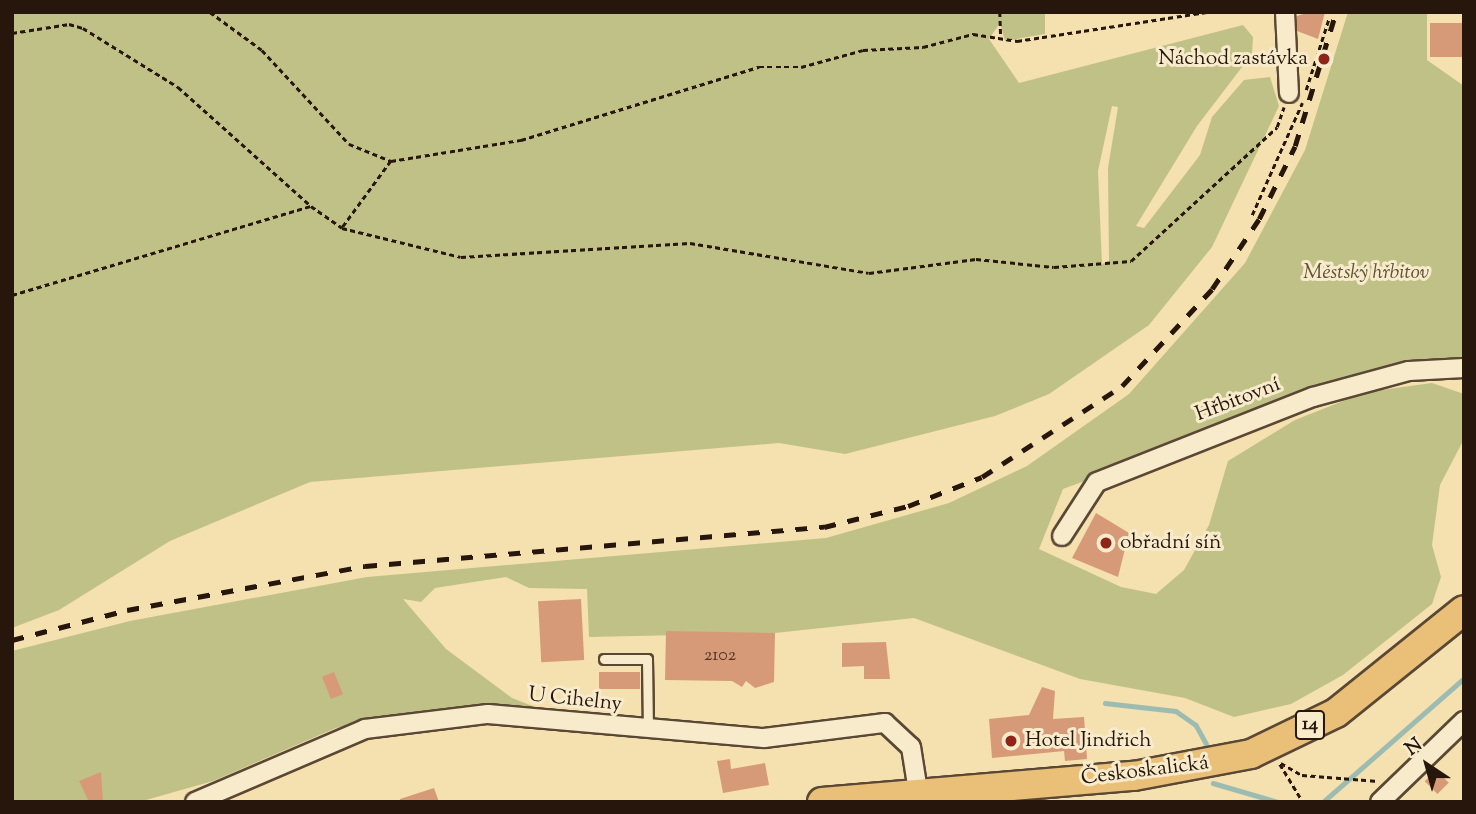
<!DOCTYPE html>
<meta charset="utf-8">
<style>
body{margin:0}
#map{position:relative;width:1476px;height:814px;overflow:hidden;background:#f5e0af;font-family:"Sorts Mill Goudy",serif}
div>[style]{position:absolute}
.green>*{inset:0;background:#c0c187}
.stream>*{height:4.5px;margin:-2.25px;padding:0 2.25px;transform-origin:2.25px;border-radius:2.25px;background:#9dbcb1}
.building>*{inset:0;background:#d79a78;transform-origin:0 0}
.path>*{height:2.5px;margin-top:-1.25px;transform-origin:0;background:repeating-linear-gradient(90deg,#27160c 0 5px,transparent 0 8.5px)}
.roads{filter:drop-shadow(2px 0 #5a4835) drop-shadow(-2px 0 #5a4835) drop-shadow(0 2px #5a4835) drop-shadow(0 -2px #5a4835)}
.lane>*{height:9px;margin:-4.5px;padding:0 4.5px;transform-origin:4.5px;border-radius:4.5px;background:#f8ebcb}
.street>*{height:18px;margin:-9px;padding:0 9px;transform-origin:9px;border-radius:9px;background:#f8ebcb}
.primary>*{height:28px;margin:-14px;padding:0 14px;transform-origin:14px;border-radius:14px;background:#eac078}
.rail>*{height:4.5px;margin-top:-2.25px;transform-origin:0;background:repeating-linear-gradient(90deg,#27160c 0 12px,transparent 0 24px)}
.dots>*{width:19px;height:19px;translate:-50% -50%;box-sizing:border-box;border:4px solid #f8ebcb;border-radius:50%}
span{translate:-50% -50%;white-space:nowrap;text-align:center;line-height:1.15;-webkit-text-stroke:6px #f8ebcb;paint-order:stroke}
.number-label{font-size:18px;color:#533727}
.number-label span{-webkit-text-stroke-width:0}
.shield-label span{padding:2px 5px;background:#f8ebcb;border:2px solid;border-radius:5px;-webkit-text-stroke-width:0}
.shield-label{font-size:19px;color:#27160c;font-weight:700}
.poi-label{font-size:21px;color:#27160c}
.right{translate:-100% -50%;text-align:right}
.left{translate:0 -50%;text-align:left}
.park-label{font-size:21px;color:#5d5237;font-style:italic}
.street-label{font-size:21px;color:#27160c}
.frame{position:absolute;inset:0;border:14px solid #27160c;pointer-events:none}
.north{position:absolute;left:1392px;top:730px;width:70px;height:70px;-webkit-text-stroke:5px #f8ebcb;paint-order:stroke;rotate:324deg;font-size:19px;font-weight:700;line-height:28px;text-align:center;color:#27160c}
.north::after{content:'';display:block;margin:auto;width:24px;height:32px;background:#27160c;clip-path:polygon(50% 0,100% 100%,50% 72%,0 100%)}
</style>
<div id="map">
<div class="green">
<i style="clip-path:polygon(evenodd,12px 12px,1045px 12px,1045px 34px,1005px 41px,1000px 23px,989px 39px,1019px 83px,1243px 25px,1253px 37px,1252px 54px,1197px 126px,1136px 226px,1144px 228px,1200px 155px,1212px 117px,1244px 80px,1270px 77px,1279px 106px,1212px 247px,1149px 325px,1049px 394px,995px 416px,845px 454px,779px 443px,310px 482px,170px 541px,59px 610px,12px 628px,12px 12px,1112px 106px,1118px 107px,1108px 168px,1109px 261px,1102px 264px,1098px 171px,1112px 106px)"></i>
<i style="clip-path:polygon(1348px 12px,1427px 12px,1427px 60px,1464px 86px,1464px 361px,1442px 358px,1382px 371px,1063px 489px,1039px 549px,1121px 587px,1156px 594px,1184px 570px,1209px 525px,1228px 461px,1295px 420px,1366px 392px,1432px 383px,1464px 394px,1464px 439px,1440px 485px,1432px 545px,1441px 577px,1432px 604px,1343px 675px,1291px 704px,1234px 717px,1185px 698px,1080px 679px,914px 618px,775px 633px,589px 637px,587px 589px,529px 588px,506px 577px,435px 588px,421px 602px,403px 599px,446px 649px,512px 698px,545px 711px,408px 713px,336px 728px,213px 781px,139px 802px,12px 802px,12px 651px,130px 621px,367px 577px,826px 538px,949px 503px,1027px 466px,1129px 394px,1245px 263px,1305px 150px)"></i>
</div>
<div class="stream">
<i style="left:1105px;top:703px;width:71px;rotate:6.4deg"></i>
<i style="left:1176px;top:711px;width:24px;rotate:35deg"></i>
<i style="left:1196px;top:725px;width:21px;rotate:61deg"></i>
<i style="left:1213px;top:783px;width:68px;rotate:16.3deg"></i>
<i style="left:1323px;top:802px;width:188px;rotate:-41.3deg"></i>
</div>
<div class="building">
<i style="clip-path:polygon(1309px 12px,1325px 12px,1318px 39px,1297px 31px,1297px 16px)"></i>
<i style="left:1464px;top:23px;width:34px;height:34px;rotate:90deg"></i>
<i style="clip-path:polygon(1096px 513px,1129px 533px,1118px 577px,1072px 558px)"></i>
<i style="left:581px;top:599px;width:61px;height:43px;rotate:87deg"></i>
<i style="clip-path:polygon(666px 631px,775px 633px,774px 682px,755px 688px,746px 681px,742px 687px,732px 681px,665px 680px)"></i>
<i style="clip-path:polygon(886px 642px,890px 679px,864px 679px,864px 666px,842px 667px,842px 643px)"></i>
<i style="left:334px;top:672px;width:24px;height:13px;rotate:68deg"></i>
<i style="left:599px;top:672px;width:41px;height:17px"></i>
<i style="clip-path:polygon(1042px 687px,1055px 691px,1053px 719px,1084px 717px,1087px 759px,1065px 761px,1064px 751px,992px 758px,989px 719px,1029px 715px)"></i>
<i style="clip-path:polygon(730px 759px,731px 769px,765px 763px,769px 785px,723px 793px,717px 761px)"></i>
<i style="left:1436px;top:770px;width:18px;height:16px;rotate:45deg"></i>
<i style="clip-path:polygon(101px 772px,103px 802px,89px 802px,79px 781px)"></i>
<i style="clip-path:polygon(434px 788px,439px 802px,400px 802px,400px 799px)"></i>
</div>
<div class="path">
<i style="left:210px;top:12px;width:64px;rotate:36.2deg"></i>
<i style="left:262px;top:50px;width:128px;rotate:47.2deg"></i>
<i style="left:349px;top:144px;width:45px;rotate:22deg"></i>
<i style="left:391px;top:161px;width:132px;rotate:-9.2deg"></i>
<i style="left:521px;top:140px;width:249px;rotate:-17.1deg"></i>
<i style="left:759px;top:67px;width:42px"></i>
<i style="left:801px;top:67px;width:64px;rotate:-15.3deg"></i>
<i style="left:863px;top:50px;width:60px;rotate:-2.9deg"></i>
<i style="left:923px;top:47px;width:52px;rotate:-14.6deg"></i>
<i style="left:973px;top:34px;width:45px;rotate:9deg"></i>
<i style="left:1017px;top:41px;width:192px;rotate:-8.7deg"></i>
<i style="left:1000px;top:12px;width:26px;rotate:88deg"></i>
<i style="left:12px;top:33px;width:58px;rotate:-9deg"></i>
<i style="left:69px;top:24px;width:15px;rotate:16deg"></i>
<i style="left:83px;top:28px;width:112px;rotate:31.8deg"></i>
<i style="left:178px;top:87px;width:178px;rotate:41.8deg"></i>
<i style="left:1306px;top:90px;width:76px;rotate:-72.3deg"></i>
<i style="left:391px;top:161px;width:83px;rotate:126.2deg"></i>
<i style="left:342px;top:228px;width:122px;rotate:13.7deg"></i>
<i style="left:461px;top:257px;width:229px;rotate:-3.5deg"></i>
<i style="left:690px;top:243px;width:181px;rotate:9.5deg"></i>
<i style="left:869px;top:273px;width:108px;rotate:-7.5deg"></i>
<i style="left:976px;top:259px;width:78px;rotate:5.9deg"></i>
<i style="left:1054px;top:267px;width:77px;rotate:-4.5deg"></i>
<i style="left:1131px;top:261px;width:198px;rotate:-42.5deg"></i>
<i style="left:1277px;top:127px;width:21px;rotate:-71deg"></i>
<i style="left:1252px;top:215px;width:123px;rotate:-65.9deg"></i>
<i style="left:12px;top:295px;width:312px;rotate:-16.6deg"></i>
<i style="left:311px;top:206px;width:38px;rotate:35deg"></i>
<i style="left:1281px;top:763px;width:24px;rotate:30deg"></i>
<i style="left:1302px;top:775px;width:76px;rotate:4.5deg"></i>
<i style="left:1280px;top:764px;width:44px;rotate:58.8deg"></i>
</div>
<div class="roads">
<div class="lane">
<i style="left:604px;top:659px;width:43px"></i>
<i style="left:647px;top:659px;width:70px;rotate:89.2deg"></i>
</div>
<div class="street">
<i style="left:1285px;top:12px;width:81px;rotate:87.2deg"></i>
<i style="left:1062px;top:536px;width:64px;rotate:-57.1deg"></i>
<i style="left:1097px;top:482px;width:232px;rotate:-21.5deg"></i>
<i style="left:1313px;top:397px;width:99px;rotate:-15.2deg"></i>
<i style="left:1409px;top:371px;width:55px;rotate:-3.1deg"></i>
<i style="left:195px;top:802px;width:185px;rotate:-23.2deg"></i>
<i style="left:365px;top:729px;width:124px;rotate:-7deg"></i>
<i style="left:488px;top:714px;width:277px;rotate:5deg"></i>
<i style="left:764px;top:738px;width:122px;rotate:-7.1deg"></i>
<i style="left:885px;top:723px;width:35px;rotate:43deg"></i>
<i style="left:911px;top:747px;width:45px;rotate:81deg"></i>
<i style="left:1380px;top:802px;width:117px;rotate:-44deg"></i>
</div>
<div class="primary">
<i style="left:822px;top:802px;width:313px;rotate:-4.8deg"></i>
<i style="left:1134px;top:776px;width:119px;rotate:-10.6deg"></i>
<i style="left:1251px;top:754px;width:94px;rotate:-25.8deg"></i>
<i style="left:1336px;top:713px;width:164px;rotate:-38.8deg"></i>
</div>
</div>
<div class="rail">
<i style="left:12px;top:640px;width:119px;rotate:-14.6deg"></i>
<i style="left:127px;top:610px;width:242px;rotate:-10.5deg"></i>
<i style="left:365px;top:566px;width:461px;rotate:-4.9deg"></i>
<i style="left:824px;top:527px;width:87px;rotate:-14deg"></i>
<i style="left:908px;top:506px;width:79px;rotate:-21.4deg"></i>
<i style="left:982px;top:477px;width:167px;rotate:-33deg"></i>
<i style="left:1122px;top:386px;width:132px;rotate:-47.1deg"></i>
<i style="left:1212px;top:289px;width:84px;rotate:-56.1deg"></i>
<i style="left:1259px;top:219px;width:81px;rotate:-63.7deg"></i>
<i style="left:1295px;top:146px;width:140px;rotate:-73deg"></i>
</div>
<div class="dots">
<i style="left:1324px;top:59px;background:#8f2418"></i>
<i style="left:1106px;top:543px;background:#8f2418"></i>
<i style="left:1011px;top:741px;background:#8f2418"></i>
</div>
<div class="number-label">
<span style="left:720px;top:656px">2102</span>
</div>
<div class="shield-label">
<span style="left:1310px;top:725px">14</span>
</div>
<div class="poi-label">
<span class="right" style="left:1308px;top:59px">Náchod zastávka</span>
<span class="left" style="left:1120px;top:543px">obřadní síň</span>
<span class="left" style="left:1025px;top:741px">Hotel Jindřich</span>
</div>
<div class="park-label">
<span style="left:1366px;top:273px">Městský hřbitov</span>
</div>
<div class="street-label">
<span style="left:1238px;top:400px;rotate:-21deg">Hřbitovní</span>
<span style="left:575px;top:700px;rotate:6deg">U Cihelny</span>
<span style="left:1145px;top:771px;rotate:-7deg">Českoskalická</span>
</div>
<div class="frame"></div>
<div class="north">N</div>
</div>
